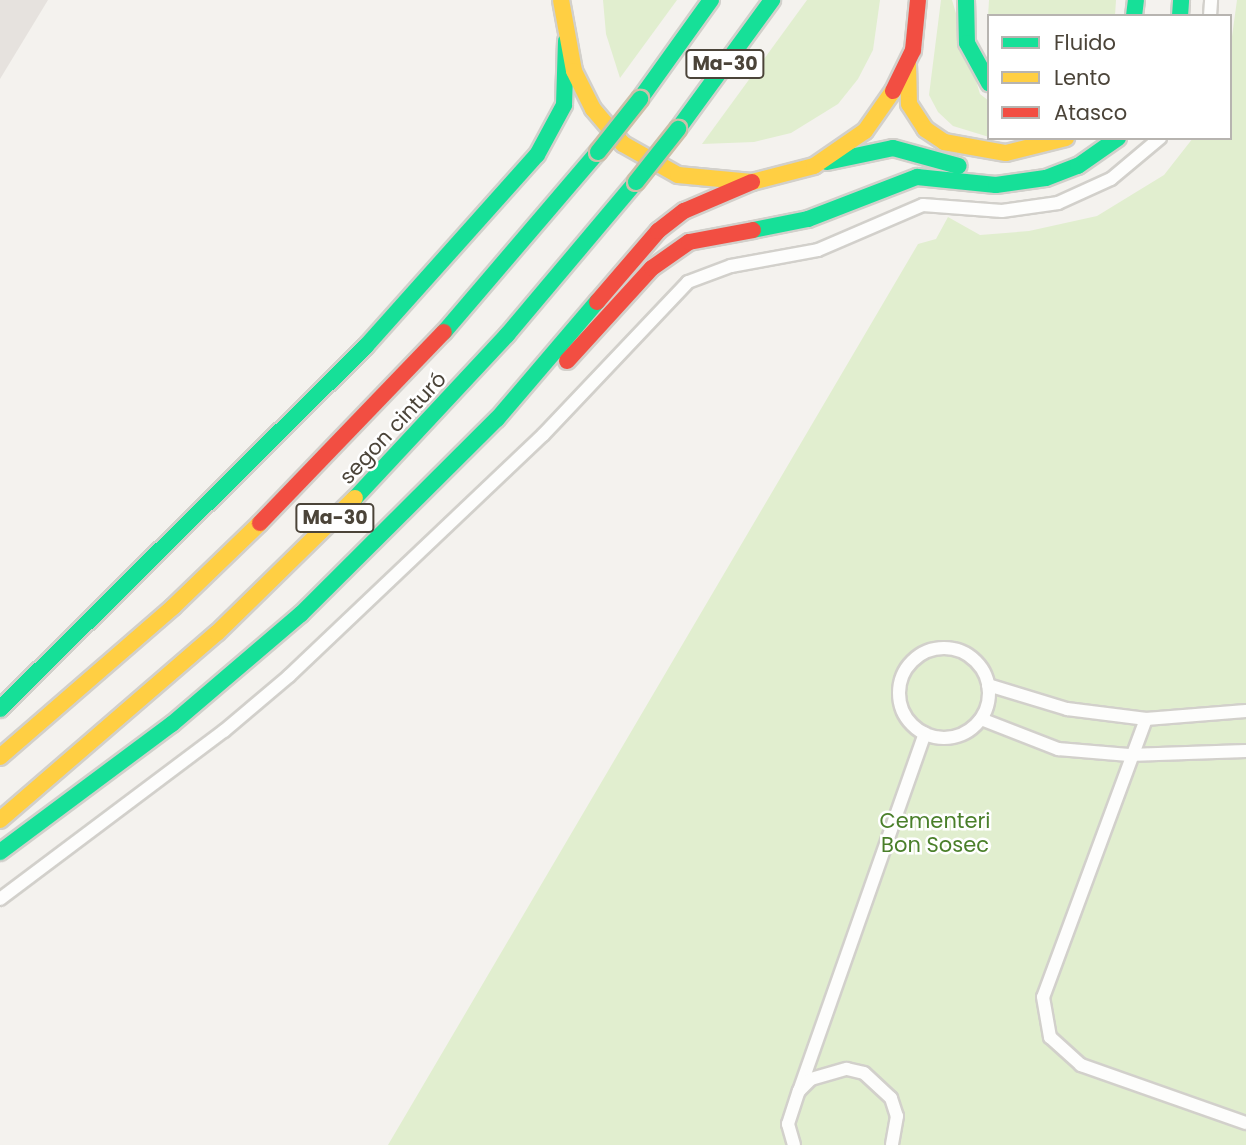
<!DOCTYPE html>
<meta charset="utf-8">
<style>
body{margin:0}
#map{position:relative;width:1246px;height:1145px;overflow:hidden;background:#f4f2ee;font-family:Poppins,sans-serif}
div>[style]{position:absolute}
.industrial>*{inset:0;background:#e6e2de}
.green>*{inset:0;background:#e1eecf}
.roads{filter:drop-shadow(2px 0 #d2d0cb) drop-shadow(-2px 0 #d2d0cb) drop-shadow(0 2px #d2d0cb) drop-shadow(0 -2px #d2d0cb)}
.lane>*{height:12px;margin:-6px;padding:0 6px;transform-origin:6px;border-radius:6px;background:#fdfdfc}
.lane>.ring{margin:-6px;padding:0;box-sizing:content-box;background:none;border:12px solid #fdfdfc;border-radius:50%}
.fast>*{height:16px;margin:-8px;padding:0 8px;transform-origin:8px;border-radius:8px;background:#16e098}
.slow>*{height:16px;margin:-8px;padding:0 8px;transform-origin:8px;border-radius:8px;background:#ffcf43}
.jam>*{height:16px;margin:-8px;padding:0 8px;transform-origin:8px;border-radius:8px;background:#f24e42}
.bridges{filter:drop-shadow(2px 0 #ccbfa9) drop-shadow(-2px 0 #ccbfa9) drop-shadow(0 2px #ccbfa9) drop-shadow(0 -2px #ccbfa9)}
.fast-bridge>*{height:16px;margin:-8px;padding:0 8px;transform-origin:8px;border-radius:8px;background:#16e098}
span{translate:-50% -50%;white-space:nowrap;text-align:center;line-height:1.15;-webkit-text-stroke:5px #fff;paint-order:stroke}
.shield-label span{padding:2px 5px;background:#fff;border:2px solid;border-radius:5px;-webkit-text-stroke-width:0}
.shield-label{font-size:19px;color:#4b4439;font-weight:700}
.street-label{font-size:21px;color:#4b4439}
.park-label{font-size:21px;color:#4a7f2a}
.legend{position:absolute;left:987px;top:14px;width:245px;height:126px;box-sizing:border-box;background:#fff;border:2px solid #b7b4b0;margin:0;padding:9px 12px;list-style:none;font-size:21px;color:#4b4439}
.legend li{display:flex;align-items:center;gap:14px;height:35px}
.legend b{width:35px;border:2px solid #b7b4b0}
</style>
<div id="map">
<div class="industrial">
<i style="clip-path:polygon(0 0,48px 0,0 79px)"></i>
</div>
<div class="green">
<i style="clip-path:polygon(603px 0,677px 0,620px 78px,606px 34px)"></i>
<i style="clip-path:polygon(807px 0,880px 0,873px 50px,858px 79px,838px 104px,791px 133px,754px 142px,702px 144px)"></i>
<i style="clip-path:polygon(941px 0,952px 0,980px 94px,989px 101px,989px 137px,953px 126px,938px 112px,929px 95px)"></i>
<i style="clip-path:polygon(989px 0,1116px 0,1115px 16px,989px 16px,989px 26px,988px 17px)"></i>
<i style="clip-path:polygon(1237px 0,1246px 0,1246px 1145px,388px 1145px,918px 244px,936px 239px,948px 217px,980px 235px,1029px 231px,1097px 216px,1164px 175px,1193px 138px,1230px 138px,1230px 51px)"></i>
</div>
<div class="roads">
<div class="lane">
<i style="left:1210px;top:16px;width:16px;rotate:-86deg"></i>
<i class="ring" style="left:899px;top:648px;width:78px;height:78px"></i>
<i style="left:988px;top:685px;width:83px;rotate:16.9deg"></i>
<i style="left:1067px;top:709px;width:80px;rotate:7.2deg"></i>
<i style="left:1146px;top:719px;width:100px;rotate:-4.6deg"></i>
<i style="left:981px;top:719px;width:83px;rotate:21.3deg"></i>
<i style="left:1058px;top:749px;width:71px;rotate:4.8deg"></i>
<i style="left:1129px;top:755px;width:117px;rotate:-2deg"></i>
<i style="left:1146px;top:719px;width:296px;rotate:110.3deg"></i>
<i style="left:1043px;top:997px;width:41px;rotate:80.1deg"></i>
<i style="left:1050px;top:1037px;width:42px;rotate:42.1deg"></i>
<i style="left:1081px;top:1065px;width:175px;rotate:19.4deg"></i>
<i style="left:0;top:899px;width:280px;rotate:-36.9deg"></i>
<i style="left:224px;top:731px;width:85px;rotate:-40.2deg"></i>
<i style="left:289px;top:676px;width:350px;rotate:-43.5deg"></i>
<i style="left:543px;top:435px;width:211px;rotate:-46.5deg"></i>
<i style="left:688px;top:282px;width:46px;rotate:-20.4deg"></i>
<i style="left:731px;top:266px;width:88px;rotate:-10.4deg"></i>
<i style="left:818px;top:250px;width:114px;rotate:-23.2deg"></i>
<i style="left:923px;top:205px;width:79px;rotate:4.3deg"></i>
<i style="left:1002px;top:211px;width:57px;rotate:-8.1deg"></i>
<i style="left:1058px;top:203px;width:58px;rotate:-24.4deg"></i>
<i style="left:1111px;top:179px;width:64px;rotate:-39.9deg"></i>
<i style="left:799px;top:1091px;width:379px;rotate:-70.6deg"></i>
<i style="left:794px;top:1145px;width:22px;rotate:-106deg"></i>
<i style="left:788px;top:1124px;width:35px;rotate:-72deg"></i>
<i style="left:799px;top:1091px;width:17px;rotate:-45deg"></i>
<i style="left:811px;top:1079px;width:37px;rotate:-16deg"></i>
<i style="left:847px;top:1069px;width:17px;rotate:13deg"></i>
<i style="left:864px;top:1073px;width:37px;rotate:43deg"></i>
<i style="left:891px;top:1098px;width:19px;rotate:72deg"></i>
<i style="left:897px;top:1116px;width:29px;rotate:100deg"></i>
</div>
<div class="fast">
<i style="left:966px;top:0;width:43px;rotate:88.7deg"></i>
<i style="left:967px;top:43px;width:46px;rotate:61.2deg"></i>
<i style="left:1134px;top:16px;width:16px;rotate:-83deg"></i>
<i style="left:1180px;top:16px;width:16px;rotate:-86deg"></i>
<i style="left:640px;top:99px;width:122px;rotate:-54.4deg"></i>
<i style="left:678px;top:129px;width:160px;rotate:-53.9deg"></i>
<i style="left:827px;top:162px;width:67px;rotate:-12deg"></i>
<i style="left:893px;top:148px;width:68px;rotate:15.3deg"></i>
<i style="left:753px;top:230px;width:56px;rotate:-11.3deg"></i>
<i style="left:808px;top:219px;width:117px;rotate:-21.1deg"></i>
<i style="left:917px;top:177px;width:79px;rotate:5.8deg"></i>
<i style="left:996px;top:185px;width:50px;rotate:-8deg"></i>
<i style="left:1046px;top:178px;width:34px;rotate:-21deg"></i>
<i style="left:1078px;top:166px;width:49px;rotate:-35deg"></i>
<i style="left:444px;top:332px;width:237px;rotate:-49.5deg"></i>
<i style="left:355px;top:498px;width:223px;rotate:-47deg"></i>
<i style="left:507px;top:335px;width:200px;rotate:-49.9deg"></i>
<i style="left:0;top:709px;width:515px;rotate:-44.76deg"></i>
<i style="left:366px;top:346px;width:256px;rotate:-48.2deg"></i>
<i style="left:537px;top:155px;width:57px;rotate:-61.6deg"></i>
<i style="left:564px;top:105px;width:64px;rotate:-88.2deg"></i>
<i style="left:0;top:852px;width:214px;rotate:-36.7deg"></i>
<i style="left:172px;top:724px;width:170px;rotate:-40.5deg"></i>
<i style="left:301px;top:614px;width:276px;rotate:-44.9deg"></i>
<i style="left:497px;top:419px;width:154px;rotate:-49.5deg"></i>
</div>
<div class="slow">
<i style="left:561px;top:0;width:72px;rotate:79.6deg"></i>
<i style="left:574px;top:71px;width:42px;rotate:63.4deg"></i>
<i style="left:593px;top:109px;width:46px;rotate:49.4deg"></i>
<i style="left:623px;top:144px;width:63px;rotate:29.4deg"></i>
<i style="left:678px;top:175px;width:74px;rotate:5.4deg"></i>
<i style="left:752px;top:182px;width:64px;rotate:-14.5deg"></i>
<i style="left:814px;top:166px;width:62px;rotate:-34.5deg"></i>
<i style="left:865px;top:131px;width:49px;rotate:-55deg"></i>
<i style="left:908px;top:64px;width:40px;rotate:88.6deg"></i>
<i style="left:909px;top:104px;width:30px;rotate:57deg"></i>
<i style="left:925px;top:129px;width:23px;rotate:34deg"></i>
<i style="left:944px;top:142px;width:63px;rotate:10.1deg"></i>
<i style="left:1006px;top:153px;width:62px;rotate:-14deg"></i>
<i style="left:0;top:757px;width:229px;rotate:-40.9deg"></i>
<i style="left:173px;top:607px;width:121px;rotate:-44deg"></i>
<i style="left:0;top:820px;width:286px;rotate:-40.8deg"></i>
<i style="left:217px;top:633px;width:193px;rotate:-44.4deg"></i>
</div>
<div class="jam">
<i style="left:893px;top:91px;width:46px;rotate:-64deg"></i>
<i style="left:913px;top:50px;width:50px;rotate:-84.3deg"></i>
<i style="left:597px;top:302px;width:94px;rotate:-49.3deg"></i>
<i style="left:658px;top:231px;width:33px;rotate:-38deg"></i>
<i style="left:684px;top:211px;width:74px;rotate:-23.1deg"></i>
<i style="left:567px;top:361px;width:126px;rotate:-47.6deg"></i>
<i style="left:652px;top:268px;width:45px;rotate:-35.1deg"></i>
<i style="left:689px;top:242px;width:65px;rotate:-10.6deg"></i>
<i style="left:260px;top:523px;width:265px;rotate:-46.1deg"></i>
</div>
</div>
<div class="bridges">
<div class="fast-bridge">
<i style="left:598px;top:152px;width:68px;rotate:-51.6deg"></i>
<i style="left:636px;top:182px;width:68px;rotate:-51.6deg"></i>
</div>
</div>
<div class="shield-label">
<span style="left:725px;top:64px">Ma-30</span>
<span style="left:335px;top:518px">Ma-30</span>
</div>
<div class="street-label">
<span style="left:393px;top:428px;rotate:-47deg">segon cinturó</span>
</div>
<div class="park-label">
<span style="left:935px;top:833px">Cementeri<br>Bon Sosec</span>
</div>
<ul class="legend">
<li><b style="height:9px;background:#16e098"></b>Fluido</li>
<li><b style="height:9px;background:#ffcf43"></b>Lento</li>
<li><b style="height:9px;background:#f24e42"></b>Atasco</li>
</ul>
</div>
